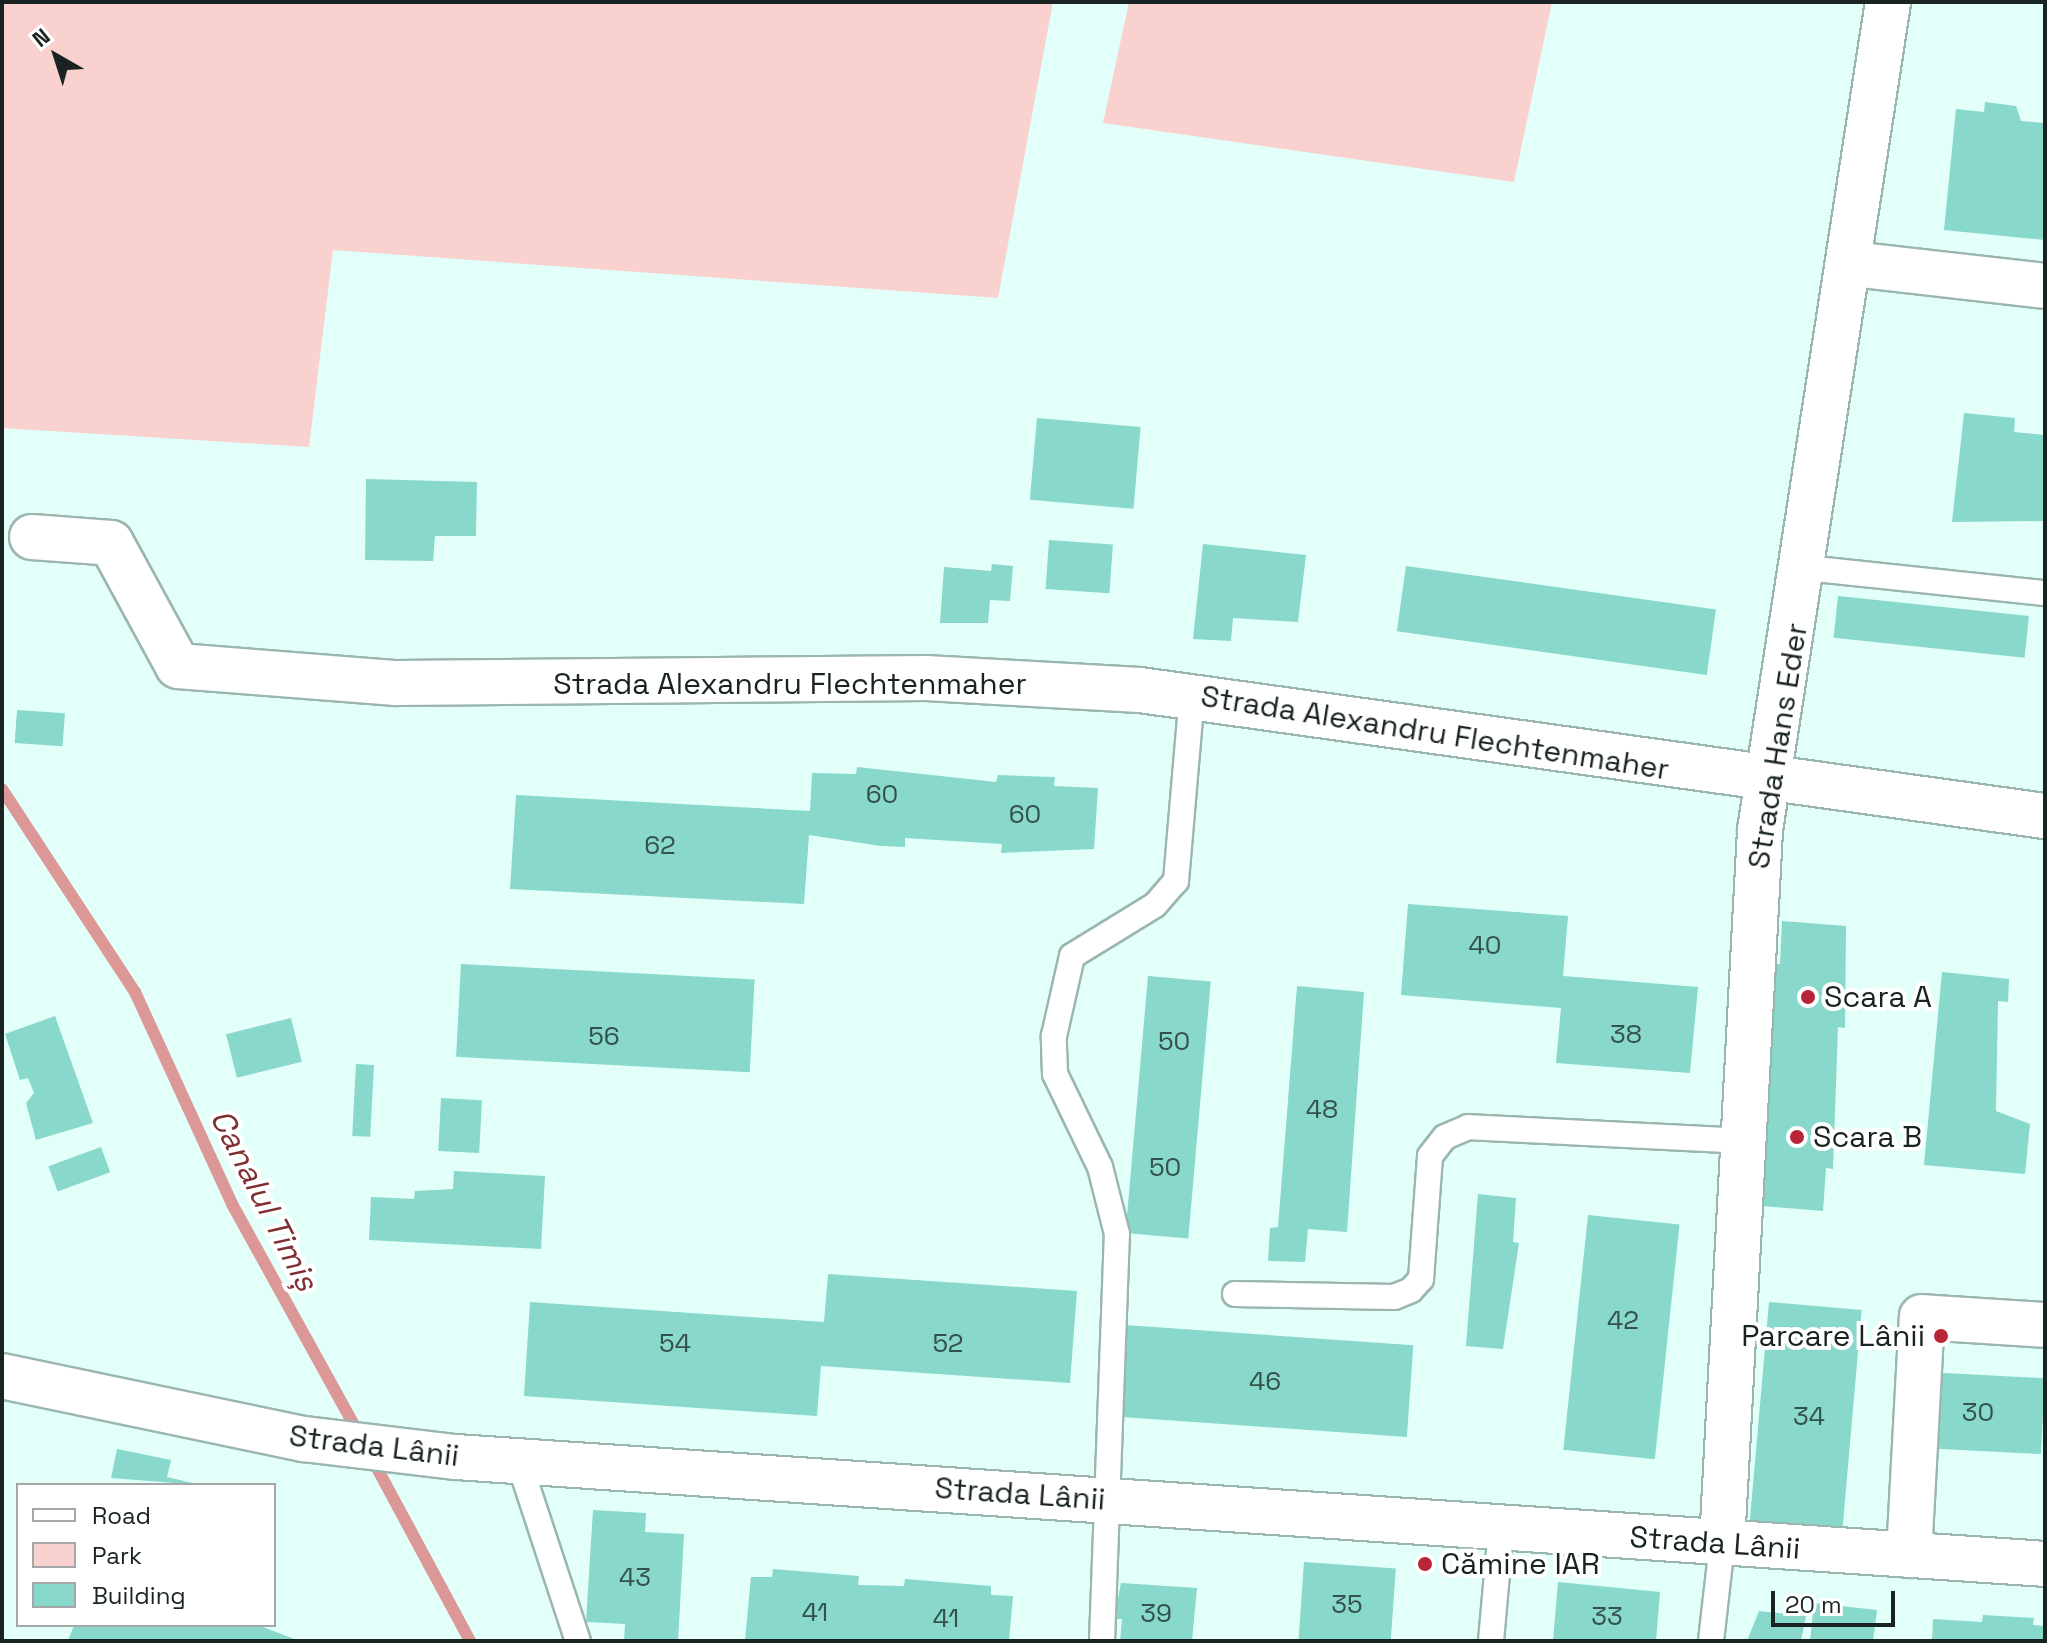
<!DOCTYPE html>
<meta charset="utf-8">
<style>
body{margin:0}
#map{position:relative;width:2047px;height:1643px;overflow:hidden;background:#e2fff9;font-family:"Space Grotesk",sans-serif}
div>[style]{position:absolute}
.green>*{inset:0;background:#f9d1cf}
.stream>*{height:12px;margin:-6px;padding:0 6px;transform-origin:6px;border-radius:6px;background:#dc9896}
.building>*{inset:0;background:#88d8cb;transform-origin:0 0}
.roads{filter:drop-shadow(2px 0 #9bb6b1) drop-shadow(-2px 0 #9bb6b1) drop-shadow(0 2px #9bb6b1) drop-shadow(0 -2px #9bb6b1)}
.lane>*{height:24px;margin:-12px;padding:0 12px;transform-origin:12px;border-radius:12px;background:#fff}
.street>*{height:44px;margin:-22px;padding:0 22px;transform-origin:22px;border-radius:22px;background:#fff}
.secondary>*{height:44px;margin:-22px;padding:0 22px;transform-origin:22px;border-radius:22px;background:#fff}
.dots>*{width:22px;height:22px;translate:-50% -50%;box-sizing:border-box;border:4px solid #fff;border-radius:50%}
span{translate:-50% -50%;white-space:nowrap;text-align:center;line-height:1.15;-webkit-text-stroke:8px #fff;paint-order:stroke}
.number-label{font-size:26px;color:#35514c}
.number-label span{-webkit-text-stroke-width:0}
.street-label{font-size:30px;color:#192422}
.poi-label{font-size:30px;color:#192422}
.left{translate:0 -50%;text-align:left}
.right{translate:-100% -50%;text-align:right}
.water-label{font-size:32px;color:#7f2e32;font-style:italic}
.frame{position:absolute;inset:0;border:4px solid #192422;pointer-events:none}
.legend{position:absolute;left:16px;top:1483px;width:260px;height:144px;box-sizing:border-box;background:#fff;border:2px solid #a3a7a7;margin:0;padding:10px 14px;list-style:none;font-size:24px;color:#192422}
.legend li{display:flex;align-items:center;gap:16px;height:40px}
.legend b{width:40px;border:2px solid #a3a7a7}
.north{position:absolute;left:16px;top:16px;width:80px;height:80px;-webkit-text-stroke:6px #fff;paint-order:stroke;rotate:321deg;font-size:22px;font-weight:700;line-height:32px;text-align:center;color:#192422}
.north::after{content:'';display:block;margin:auto;width:28px;height:36px;background:#192422;clip-path:polygon(50% 0,100% 100%,50% 72%,0 100%)}
.scale{position:absolute;left:1771px;top:1591px;width:124px;height:36px;box-sizing:border-box;border:4px solid #192422;border-top:0;padding-left:10px;font-size:24px;line-height:28px;white-space:nowrap;color:#192422;-webkit-text-stroke:6px #fff;paint-order:stroke}
</style>
<div id="map">
<div class="green">
<i style="clip-path:polygon(2px 2px,1053px 2px,998px 298px,333px 250px,309px 447px,2px 428px)"></i>
<i style="clip-path:polygon(1129px 2px,1552px 2px,1514px 182px,1103px 123px)"></i>
</div>
<div class="stream">
<i style="left:2px;top:789px;width:243px;rotate:56.8deg"></i>
<i style="left:135px;top:992px;width:233px;rotate:65.4deg"></i>
<i style="left:232px;top:1204px;width:263px;rotate:61.1deg"></i>
<i style="left:371px;top:1457px;width:209px;rotate:61.7deg"></i>
</div>
<div class="building">
<i style="clip-path:polygon(1985px 102px,2016px 106px,2021px 121px,2045px 123px,2045px 240px,1944px 230px,1956px 109px,1984px 112px)"></i>
<i style="clip-path:polygon(1964px 413px,2015px 418px,2014px 432px,2045px 435px,2045px 521px,1952px 522px)"></i>
<i style="left:1037px;top:418px;width:104px;height:82px;rotate:5deg"></i>
<i style="clip-path:polygon(366px 479px,477px 482px,476px 536px,435px 536px,433px 561px,365px 560px)"></i>
<i style="left:1049px;top:540px;width:64px;height:49px;rotate:4deg"></i>
<i style="clip-path:polygon(1203px 544px,1306px 555px,1298px 622px,1233px 618px,1231px 641px,1193px 639px)"></i>
<i style="clip-path:polygon(992px 564px,1013px 566px,1010px 601px,990px 600px,988px 623px,940px 623px,944px 567px,991px 571px)"></i>
<i style="left:1406px;top:566px;width:313px;height:66px;rotate:8deg"></i>
<i style="left:1838px;top:596px;width:192px;height:42px;rotate:6deg"></i>
<i style="left:17px;top:710px;width:48px;height:33px;rotate:4deg"></i>
<i style="clip-path:polygon(857px 767px,996px 782px,998px 775px,1055px 777px,1054px 786px,1098px 788px,1094px 849px,1001px 853px,1002px 844px,905px 838px,905px 847px,881px 846px,809px 835px,804px 904px,510px 889px,516px 795px,810px 811px,812px 773px,856px 774px)"></i>
<i style="clip-path:polygon(1408px 904px,1568px 916px,1563px 976px,1698px 987px,1690px 1073px,1556px 1063px,1561px 1008px,1401px 995px)"></i>
<i style="clip-path:polygon(1782px 921px,1846px 926px,1845px 1028px,1838px 1027px,1833px 1169px,1826px 1168px,1823px 1211px,1761px 1206px,1760px 1105px,1768px 1106px,1771px 964px,1780px 964px)"></i>
<i style="left:461px;top:964px;width:294px;height:93px;rotate:3deg"></i>
<i style="clip-path:polygon(1942px 972px,2009px 979px,2008px 1002px,1998px 1001px,1996px 1111px,2030px 1124px,2025px 1174px,1924px 1165px)"></i>
<i style="left:1148px;top:976px;width:63px;height:258px;rotate:5deg"></i>
<i style="clip-path:polygon(1297px 986px,1364px 992px,1347px 1232px,1308px 1229px,1305px 1262px,1268px 1261px,1270px 1228px,1278px 1227px)"></i>
<i style="clip-path:polygon(55px 1016px,93px 1123px,36px 1140px,26px 1103px,34px 1093px,28px 1078px,20px 1080px,5px 1034px)"></i>
<i style="left:291px;top:1018px;width:45px;height:67px;rotate:76deg"></i>
<i style="left:356px;top:1064px;width:18px;height:72px;rotate:3deg"></i>
<i style="left:441px;top:1098px;width:41px;height:53px;rotate:3deg"></i>
<i style="left:101px;top:1147px;width:27px;height:56px;rotate:70deg"></i>
<i style="clip-path:polygon(454px 1171px,545px 1176px,541px 1249px,369px 1240px,371px 1197px,414px 1199px,415px 1191px,453px 1189px)"></i>
<i style="clip-path:polygon(1478px 1194px,1516px 1198px,1513px 1242px,1519px 1243px,1503px 1349px,1466px 1346px)"></i>
<i style="left:1588px;top:1215px;width:92px;height:236px;rotate:6deg"></i>
<i style="clip-path:polygon(828px 1274px,1077px 1291px,1070px 1383px,821px 1366px,817px 1416px,524px 1396px,530px 1302px,824px 1322px)"></i>
<i style="left:1769px;top:1302px;width:93px;height:222px;rotate:5deg"></i>
<i style="left:1125px;top:1325px;width:289px;height:92px;rotate:4deg"></i>
<i style="left:1926px;top:1372px;width:119px;height:76px;rotate:3deg"></i>
<i style="clip-path:polygon(117px 1449px,171px 1460px,167px 1477px,201px 1485px,111px 1478px)"></i>
<i style="clip-path:polygon(593px 1510px,646px 1513px,645px 1532px,684px 1534px,678px 1641px,624px 1641px,625px 1624px,586px 1622px)"></i>
<i style="left:1304px;top:1562px;width:92px;height:79px;rotate:4deg"></i>
<i style="clip-path:polygon(773px 1569px,859px 1576px,858px 1585px,904px 1586px,905px 1579px,991px 1586px,991px 1595px,1013px 1596px,1009px 1641px,745px 1641px,751px 1577px,772px 1577px)"></i>
<i style="clip-path:polygon(1558px 1582px,1660px 1592px,1656px 1641px,1553px 1641px)"></i>
<i style="clip-path:polygon(1121px 1583px,1197px 1588px,1192px 1641px,1120px 1641px,1122px 1619px,1114px 1619px)"></i>
<i style="clip-path:polygon(1814px 1603px,1877px 1610px,1873px 1641px,1810px 1641px)"></i>
<i style="clip-path:polygon(1759px 1611px,1806px 1616px,1801px 1641px,1747px 1641px)"></i>
<i style="clip-path:polygon(1983px 1615px,2034px 1618px,2033px 1625px,2045px 1626px,2045px 1641px,1932px 1641px,1933px 1619px,1982px 1622px)"></i>
<i style="clip-path:polygon(74px 1625px,258px 1625px,299px 1641px,68px 1641px)"></i>
</div>
<div class="roads">
<div class="lane">
<i style="left:1806px;top:568px;width:240px;rotate:6deg"></i>
<i style="left:1235px;top:1294px;width:159px;rotate:1.1deg"></i>
<i style="left:1394px;top:1297px;width:18px;rotate:-22deg"></i>
<i style="left:1411px;top:1290px;width:15px;rotate:-48deg"></i>
<i style="left:1421px;top:1279px;width:123px;rotate:-85.8deg"></i>
<i style="left:1430px;top:1156px;width:24px;rotate:-52deg"></i>
<i style="left:1445px;top:1137px;width:25px;rotate:-23deg"></i>
<i style="left:1468px;top:1127px;width:276px;rotate:2.9deg"></i>
<i style="left:518px;top:1459px;width:192px;rotate:71.8deg"></i>
<i style="left:1102px;top:1641px;width:407px;rotate:-87.9deg"></i>
<i style="left:1117px;top:1234px;width:69px;rotate:-104.2deg"></i>
<i style="left:1100px;top:1167px;width:103px;rotate:-115.8deg"></i>
<i style="left:1055px;top:1074px;width:38px;rotate:-92deg"></i>
<i style="left:1054px;top:1036px;width:82px;rotate:-77.3deg"></i>
<i style="left:1072px;top:956px;width:97px;rotate:-31.6deg"></i>
<i style="left:1155px;top:905px;width:32px;rotate:-49deg"></i>
<i style="left:1176px;top:881px;width:186px;rotate:-85.1deg"></i>
<i style="left:1491px;top:1641px;width:112px;rotate:-84.9deg"></i>
<i style="left:1711px;top:1641px;width:98px;rotate:-83.5deg"></i>
</div>
<div class="street">
<i style="left:1852px;top:264px;width:194px;rotate:6.5deg"></i>
<i style="left:32px;top:537px;width:79px;rotate:4.3deg"></i>
<i style="left:111px;top:543px;width:140px;rotate:61.4deg"></i>
<i style="left:178px;top:666px;width:219px;rotate:4.5deg"></i>
<i style="left:396px;top:683px;width:530px;rotate:-0.54deg"></i>
<i style="left:926px;top:678px;width:214px;rotate:3.2deg"></i>
<i style="left:1140px;top:690px;width:914px;rotate:7.93deg"></i>
<i style="left:1722px;top:1544px;width:715px;rotate:-86.95deg"></i>
<i style="left:1760px;top:830px;width:838px;rotate:-81.21deg"></i>
<i style="left:1909px;top:1555px;width:238px;rotate:-86.9deg"></i>
<i style="left:1922px;top:1317px;width:123px;rotate:3.7deg"></i>
</div>
<div class="secondary">
<i style="left:2px;top:1376px;width:309px;rotate:11.8deg"></i>
<i style="left:304px;top:1439px;width:153px;rotate:6.8deg"></i>
<i style="left:456px;top:1457px;width:1593px;rotate:3.85deg"></i>
</div>
</div>
<div class="dots">
<i style="left:1808px;top:997px;background:#b72536"></i>
<i style="left:1797px;top:1137px;background:#b72536"></i>
<i style="left:1941px;top:1336px;background:#b72536"></i>
<i style="left:1425px;top:1564px;background:#b72536"></i>
</div>
<div class="number-label">
<span style="left:882px;top:795px">60</span>
<span style="left:1025px;top:815px">60</span>
<span style="left:660px;top:846px">62</span>
<span style="left:1485px;top:946px">40</span>
<span style="left:1626px;top:1035px">38</span>
<span style="left:604px;top:1037px">56</span>
<span style="left:1174px;top:1042px">50</span>
<span style="left:1322px;top:1110px">48</span>
<span style="left:1165px;top:1168px">50</span>
<span style="left:1623px;top:1321px">42</span>
<span style="left:675px;top:1344px">54</span>
<span style="left:948px;top:1344px">52</span>
<span style="left:1265px;top:1382px">46</span>
<span style="left:1978px;top:1413px">30</span>
<span style="left:1809px;top:1417px">34</span>
<span style="left:635px;top:1578px">43</span>
<span style="left:1347px;top:1605px">35</span>
<span style="left:815px;top:1613px">41</span>
<span style="left:1156px;top:1614px">39</span>
<span style="left:1607px;top:1617px">33</span>
<span style="left:946px;top:1619px">41</span>
</div>
<div class="street-label">
<span style="left:790px;top:684px">Strada Alexandru Flechtenmaher</span>
<span style="left:1435px;top:733px;rotate:9deg">Strada Alexandru Flechtenmaher</span>
<span style="left:1778px;top:746px;rotate:-81deg">Strada Hans Eder</span>
<span style="left:374px;top:1446px;rotate:7deg">Strada Lânii</span>
<span style="left:1020px;top:1494px;rotate:4deg">Strada Lânii</span>
<span style="left:1715px;top:1543px;rotate:4deg">Strada Lânii</span>
</div>
<div class="poi-label">
<span class="left" style="left:1824px;top:997px">Scara A</span>
<span class="left" style="left:1813px;top:1137px">Scara B</span>
<span class="right" style="left:1925px;top:1336px">Parcare Lânii</span>
<span class="left" style="left:1441px;top:1564px">Cămine IAR</span>
</div>
<div class="water-label">
<span style="left:264px;top:1200px;rotate:63deg">Canalul Timiș</span>
</div>
<div class="frame"></div>
<ul class="legend">
<li><b style="height:10px;background:#fff"></b>Road</li>
<li><b style="height:22px;background:#f9d1cf"></b>Park</li>
<li><b style="height:22px;background:#88d8cb"></b>Building</li>
</ul>
<div class="north">N</div>
<div class="scale">20 m</div>
</div>
